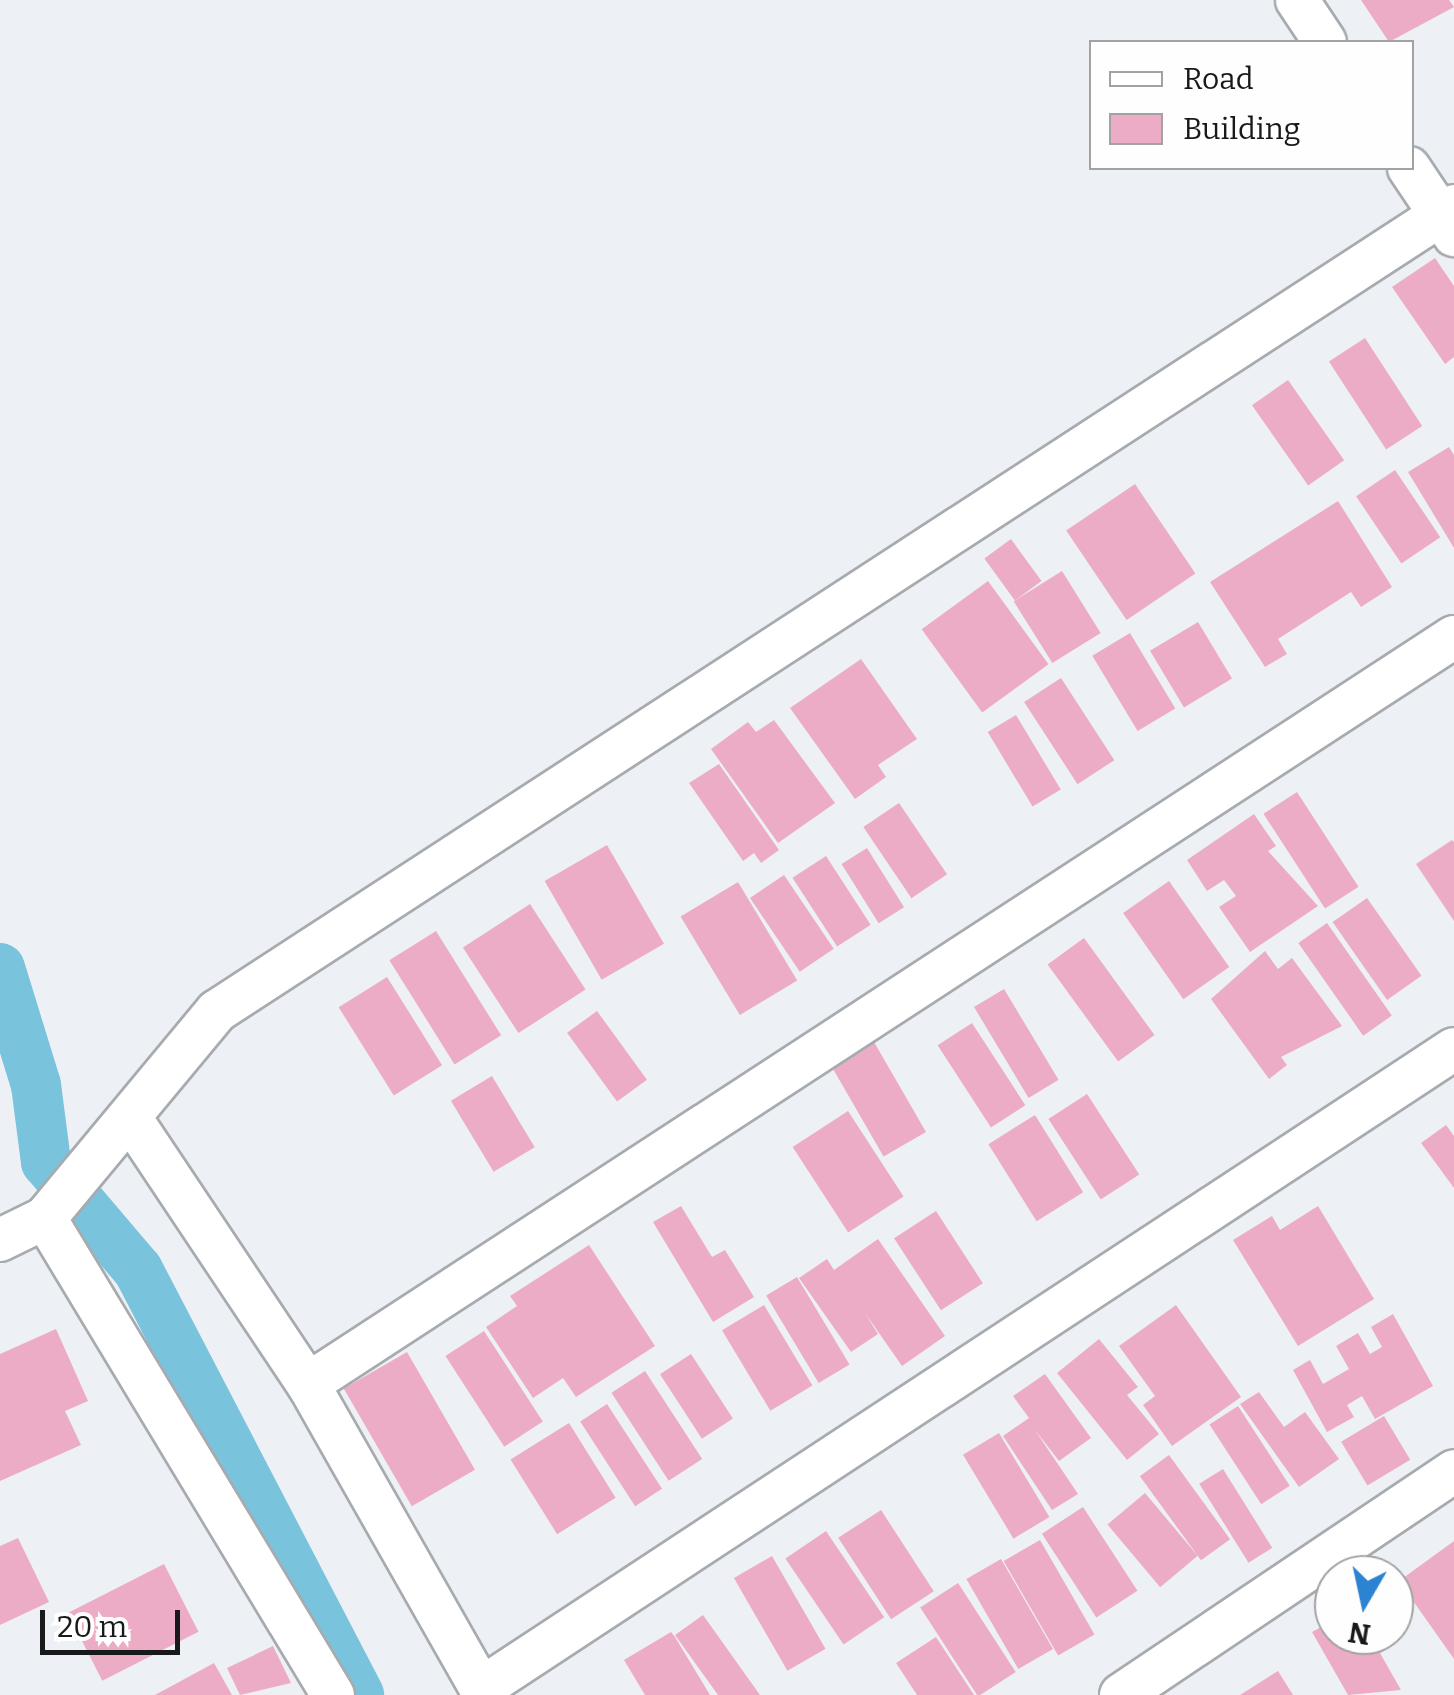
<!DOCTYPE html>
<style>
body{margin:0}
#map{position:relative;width:1454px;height:1695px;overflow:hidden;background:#edf1f6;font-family:Bitter,serif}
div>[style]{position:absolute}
.canal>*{height:50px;margin:-25px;padding:0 25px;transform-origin:25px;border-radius:25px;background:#79c3dd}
.building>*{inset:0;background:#edacc5;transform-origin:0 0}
.roads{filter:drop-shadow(2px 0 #a7abaf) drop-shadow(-2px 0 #a7abaf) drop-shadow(0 2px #a7abaf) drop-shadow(0 -2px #a7abaf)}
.street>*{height:42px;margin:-21px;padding:0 21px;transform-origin:21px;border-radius:21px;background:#fff}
span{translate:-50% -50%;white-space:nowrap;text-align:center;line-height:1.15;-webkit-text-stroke:8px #fefefe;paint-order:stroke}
.legend{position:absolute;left:1089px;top:40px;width:325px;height:130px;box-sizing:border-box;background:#fefefe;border:2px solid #a2a2a3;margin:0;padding:12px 18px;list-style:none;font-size:30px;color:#18191b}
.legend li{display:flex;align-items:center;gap:20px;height:50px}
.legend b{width:50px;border:2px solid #a2a2a3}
.north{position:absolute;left:1314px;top:1555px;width:100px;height:100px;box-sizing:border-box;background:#fefefe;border:2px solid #a2a2a3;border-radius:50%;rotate:189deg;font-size:28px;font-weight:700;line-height:40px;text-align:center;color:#18191b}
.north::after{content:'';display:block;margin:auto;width:35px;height:45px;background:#2c83d1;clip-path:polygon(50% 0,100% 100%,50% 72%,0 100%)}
.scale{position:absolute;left:40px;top:1610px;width:140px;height:45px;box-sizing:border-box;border:5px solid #18191b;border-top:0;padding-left:12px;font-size:30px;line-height:35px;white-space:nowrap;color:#18191b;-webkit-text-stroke:8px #fefefe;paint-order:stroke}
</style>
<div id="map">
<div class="canal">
<i style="left:0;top:968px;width:122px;rotate:72.9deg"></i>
<i style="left:36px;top:1085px;width:78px;rotate:82.6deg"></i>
<i style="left:46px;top:1162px;width:142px;rotate:49.6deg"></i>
<i style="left:138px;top:1270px;width:479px;rotate:62.5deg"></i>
</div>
<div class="building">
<i style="clip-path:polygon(1361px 0,1449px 0,1454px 7px,1389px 42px)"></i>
<i style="clip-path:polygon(1435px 258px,1454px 286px,1454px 357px,1445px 364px,1392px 287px)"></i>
<i style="left:1365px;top:338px;width:105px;height:43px;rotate:57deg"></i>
<i style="left:1288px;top:380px;width:98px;height:44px;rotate:55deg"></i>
<i style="clip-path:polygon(1449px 447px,1454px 455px,1454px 548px,1408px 472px)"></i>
<i style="left:1395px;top:470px;width:81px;height:47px;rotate:56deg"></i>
<i style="left:1135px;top:484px;width:108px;height:83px;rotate:56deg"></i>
<i style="clip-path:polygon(1338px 501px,1392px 587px,1361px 607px,1351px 592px,1278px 639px,1287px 654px,1265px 667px,1210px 582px)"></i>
<i style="left:1011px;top:539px;width:52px;height:33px;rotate:54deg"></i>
<i style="left:1062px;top:571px;width:73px;height:57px;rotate:58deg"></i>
<i style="left:988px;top:581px;width:103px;height:82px;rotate:54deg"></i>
<i style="left:1198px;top:622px;width:66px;height:56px;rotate:59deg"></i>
<i style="left:1130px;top:633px;width:88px;height:44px;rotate:59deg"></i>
<i style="clip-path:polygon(861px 659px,917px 739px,878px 765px,886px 777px,855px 799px,790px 708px)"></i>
<i style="left:1061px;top:678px;width:98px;height:44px;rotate:57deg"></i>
<i style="left:1016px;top:715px;width:87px;height:33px;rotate:59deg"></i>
<i style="clip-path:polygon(774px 720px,835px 803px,778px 843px,711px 749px,748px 722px,756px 732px)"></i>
<i style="clip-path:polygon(719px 764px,779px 850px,761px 863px,754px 853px,743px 861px,689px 783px)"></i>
<i style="left:1297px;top:792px;width:113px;height:40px;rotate:57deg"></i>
<i style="left:899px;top:803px;width:86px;height:43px;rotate:56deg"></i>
<i style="clip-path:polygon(1254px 814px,1276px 846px,1268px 851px,1318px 906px,1250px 952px,1219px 907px,1236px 896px,1224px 880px,1207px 891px,1187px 860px)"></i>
<i style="clip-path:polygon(1452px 840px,1454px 842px,1454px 921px,1416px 864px)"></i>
<i style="left:607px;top:845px;width:114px;height:72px;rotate:60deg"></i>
<i style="left:867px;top:848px;width:70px;height:30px;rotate:58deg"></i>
<i style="left:826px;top:856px;width:82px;height:40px;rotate:57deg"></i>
<i style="left:784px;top:875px;width:89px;height:41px;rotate:56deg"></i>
<i style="left:1169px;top:881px;width:105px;height:56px;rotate:55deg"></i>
<i style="left:738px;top:882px;width:115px;height:67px;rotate:59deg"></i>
<i style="left:1367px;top:898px;width:95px;height:42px;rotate:55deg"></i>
<i style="left:530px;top:904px;width:102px;height:80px;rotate:57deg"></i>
<i style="left:1327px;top:923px;width:113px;height:35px;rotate:55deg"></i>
<i style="left:436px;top:931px;width:123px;height:55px;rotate:58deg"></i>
<i style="left:1084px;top:938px;width:120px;height:45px;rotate:54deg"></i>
<i style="clip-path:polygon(1265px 951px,1278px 969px,1292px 958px,1342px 1026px,1281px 1057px,1287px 1065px,1269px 1079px,1211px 999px)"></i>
<i style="left:387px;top:977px;width:104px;height:57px;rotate:58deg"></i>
<i style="left:1004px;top:989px;width:106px;height:35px;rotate:59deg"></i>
<i style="left:597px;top:1011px;width:85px;height:37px;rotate:54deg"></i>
<i style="left:972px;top:1023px;width:98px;height:41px;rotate:57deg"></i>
<i style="left:870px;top:1035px;width:112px;height:49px;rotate:60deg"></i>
<i style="left:492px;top:1076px;width:83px;height:48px;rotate:59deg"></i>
<i style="left:1087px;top:1094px;width:96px;height:46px;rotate:57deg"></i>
<i style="left:848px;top:1111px;width:102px;height:66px;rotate:57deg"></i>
<i style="left:1035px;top:1115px;width:91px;height:55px;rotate:58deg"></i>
<i style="clip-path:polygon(1446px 1125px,1454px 1136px,1454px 1188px,1421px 1143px)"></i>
<i style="clip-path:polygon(681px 1206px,712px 1257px,725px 1250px,754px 1297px,713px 1322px,653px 1222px)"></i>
<i style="clip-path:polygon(1318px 1206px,1374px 1299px,1298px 1346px,1233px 1240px,1272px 1216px,1280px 1230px)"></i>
<i style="left:936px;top:1211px;width:86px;height:50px;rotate:57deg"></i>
<i style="clip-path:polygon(878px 1239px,945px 1336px,902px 1366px,865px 1313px,878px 1334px,851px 1352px,799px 1278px,827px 1259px,834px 1270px)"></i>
<i style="clip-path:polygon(589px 1245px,655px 1346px,576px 1397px,563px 1378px,533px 1398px,486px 1327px,517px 1306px,510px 1296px)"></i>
<i style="left:797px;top:1277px;width:102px;height:36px;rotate:59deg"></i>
<i style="left:764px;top:1305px;width:94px;height:49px;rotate:59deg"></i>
<i style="clip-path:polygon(1176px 1305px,1241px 1397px,1172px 1446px,1143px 1405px,1155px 1396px,1119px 1346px)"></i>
<i style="clip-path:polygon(1393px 1314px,1433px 1386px,1375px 1419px,1362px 1396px,1347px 1405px,1354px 1417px,1327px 1432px,1293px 1370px,1310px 1360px,1323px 1384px,1349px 1369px,1336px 1346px,1358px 1333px,1370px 1354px,1382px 1347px,1371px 1327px)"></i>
<i style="clip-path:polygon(56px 1329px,88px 1401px,65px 1411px,81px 1445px,0 1481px,0 1354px)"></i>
<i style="left:484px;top:1331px;width:108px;height:46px;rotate:57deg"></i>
<i style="clip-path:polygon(1099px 1339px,1138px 1387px,1127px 1395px,1159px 1434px,1127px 1460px,1057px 1373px)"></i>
<i style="left:407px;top:1352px;width:136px;height:73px;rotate:60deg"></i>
<i style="left:691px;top:1354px;width:77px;height:37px;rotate:57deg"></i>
<i style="left:645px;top:1371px;width:105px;height:40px;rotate:57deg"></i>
<i style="clip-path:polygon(1045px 1374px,1091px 1438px,1059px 1461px,1035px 1430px,1078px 1494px,1052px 1510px,1003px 1436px,1029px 1418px,1013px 1396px)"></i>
<i style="clip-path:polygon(1259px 1392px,1284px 1427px,1305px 1412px,1339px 1459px,1299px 1487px,1240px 1404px)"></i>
<i style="left:607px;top:1404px;width:101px;height:32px;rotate:57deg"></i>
<i style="left:1238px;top:1406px;width:95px;height:34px;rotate:57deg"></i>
<i style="left:1384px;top:1416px;width:51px;height:50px;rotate:59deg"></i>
<i style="left:569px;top:1423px;width:88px;height:69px;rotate:58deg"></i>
<i style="left:999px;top:1433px;width:98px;height:42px;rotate:59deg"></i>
<i style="left:1169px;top:1455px;width:104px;height:36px;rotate:54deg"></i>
<i style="left:1223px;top:1469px;width:93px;height:28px;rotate:58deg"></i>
<i style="left:1145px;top:1493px;width:82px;height:49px;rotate:50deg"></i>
<i style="left:1083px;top:1507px;width:100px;height:49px;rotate:57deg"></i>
<i style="left:881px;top:1510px;width:97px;height:51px;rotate:57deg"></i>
<i style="left:826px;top:1531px;width:104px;height:49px;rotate:56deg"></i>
<i style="clip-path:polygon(18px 1538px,49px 1602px,0 1625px,0 1546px)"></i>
<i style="left:1040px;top:1540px;width:109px;height:42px;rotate:60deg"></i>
<i style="clip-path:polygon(1454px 1541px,1454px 1659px,1399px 1581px)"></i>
<i style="left:772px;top:1556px;width:107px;height:44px;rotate:60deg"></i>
<i style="left:1001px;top:1559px;width:104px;height:40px;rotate:60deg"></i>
<i style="left:164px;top:1564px;width:76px;height:108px;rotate:63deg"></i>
<i style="left:958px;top:1583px;width:106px;height:45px;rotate:57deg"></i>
<i style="clip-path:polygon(703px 1615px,760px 1695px,718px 1695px,675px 1635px)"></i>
<i style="clip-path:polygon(1334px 1620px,1334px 1635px,1390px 1635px,1395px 1644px,1380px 1653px,1401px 1690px,1348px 1695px,1312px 1632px)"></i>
<i style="clip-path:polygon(671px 1632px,675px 1637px,710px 1695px,645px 1695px,624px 1660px)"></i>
<i style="clip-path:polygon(936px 1637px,974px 1695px,917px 1695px,896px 1663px)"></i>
<i style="clip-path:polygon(273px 1646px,291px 1683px,240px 1695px,227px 1668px)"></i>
<i style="clip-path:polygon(214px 1663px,232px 1695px,155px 1695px)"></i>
<i style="clip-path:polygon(1278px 1671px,1293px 1695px,1240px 1695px)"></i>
</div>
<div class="roads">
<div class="street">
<i style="left:1297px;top:0;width:50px;rotate:56.3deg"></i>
<i style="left:1409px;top:168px;width:81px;rotate:56.1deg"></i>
<i style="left:131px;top:1119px;width:319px;rotate:56.3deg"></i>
<i style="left:308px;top:1384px;width:358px;rotate:60.4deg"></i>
<i style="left:45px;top:1218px;width:557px;rotate:58.88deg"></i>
<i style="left:0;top:1240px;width:50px;rotate:-26.1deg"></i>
<i style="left:45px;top:1218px;width:269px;rotate:-50.3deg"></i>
<i style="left:217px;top:1011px;width:1476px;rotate:-33.05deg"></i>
<i style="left:308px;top:1384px;width:1368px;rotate:-33.1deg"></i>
<i style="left:482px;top:1688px;width:1163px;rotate:-33.32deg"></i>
<i style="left:1121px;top:1695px;width:401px;rotate:-33.9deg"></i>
</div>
</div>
<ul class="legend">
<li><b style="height:12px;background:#fff"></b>Road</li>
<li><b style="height:28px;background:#edacc5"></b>Building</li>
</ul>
<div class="north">N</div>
<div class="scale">20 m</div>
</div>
